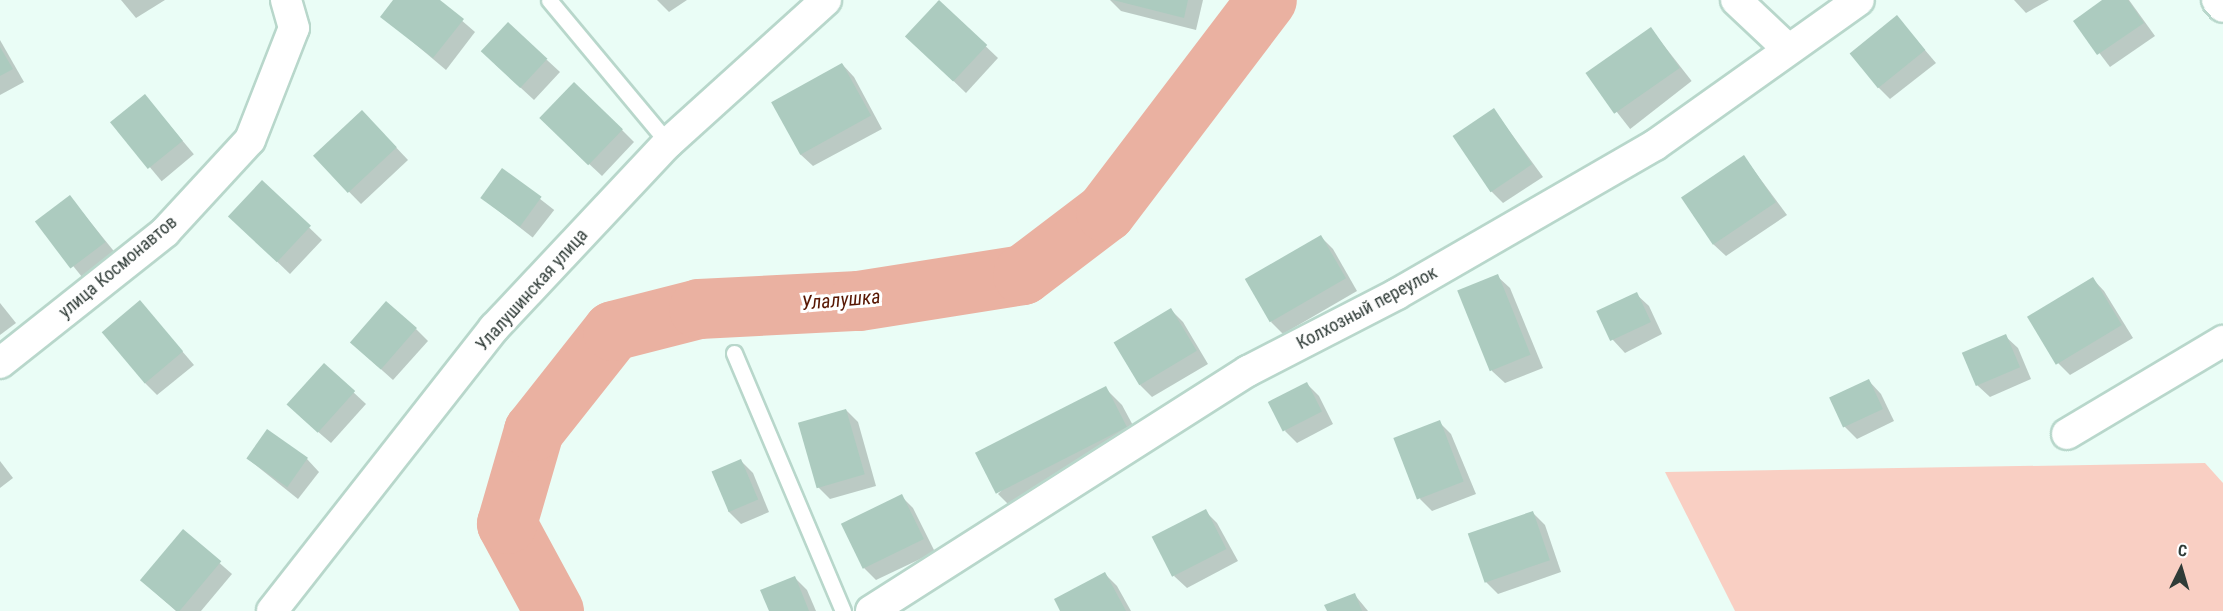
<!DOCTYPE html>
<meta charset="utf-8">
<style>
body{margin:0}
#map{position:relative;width:2223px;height:611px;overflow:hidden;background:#eafdf6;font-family:"Roboto Condensed",sans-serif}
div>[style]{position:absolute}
.green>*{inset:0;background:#f9cfc3}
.shadow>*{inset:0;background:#0003;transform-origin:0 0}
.river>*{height:60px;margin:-30px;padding:0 30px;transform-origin:30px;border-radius:30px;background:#eab1a1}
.building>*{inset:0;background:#accbbf;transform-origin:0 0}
.roads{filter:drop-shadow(2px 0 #b8d7cb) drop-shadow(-2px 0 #b8d7cb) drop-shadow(0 2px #b8d7cb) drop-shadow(0 -2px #b8d7cb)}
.service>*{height:15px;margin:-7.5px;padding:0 7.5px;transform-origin:7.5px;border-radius:7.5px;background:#fff}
.minor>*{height:30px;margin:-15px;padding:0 15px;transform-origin:15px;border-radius:15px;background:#fff}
span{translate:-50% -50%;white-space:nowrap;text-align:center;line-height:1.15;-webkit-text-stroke:6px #fff;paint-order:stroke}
.street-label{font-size:18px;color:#303c38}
.water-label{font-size:20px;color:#581703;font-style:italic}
.north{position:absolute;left:2151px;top:539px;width:60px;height:60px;-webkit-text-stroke:4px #fff;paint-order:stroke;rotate:5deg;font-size:16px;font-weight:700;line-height:24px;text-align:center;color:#303c38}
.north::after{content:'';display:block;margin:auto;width:21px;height:27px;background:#303c38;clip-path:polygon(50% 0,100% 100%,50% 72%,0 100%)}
</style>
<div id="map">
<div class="green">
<i style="clip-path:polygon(2205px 463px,2223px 483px,2223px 611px,1735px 611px,1665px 472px)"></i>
</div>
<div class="shadow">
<i style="clip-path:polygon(121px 0,165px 0,136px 18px)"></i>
<i style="clip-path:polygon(395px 0,438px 0,475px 32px,446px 70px,382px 16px)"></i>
<i style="clip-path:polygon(657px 0,687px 0,669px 12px)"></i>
<i style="clip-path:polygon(1110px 0,1203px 0,1196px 30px,1121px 11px)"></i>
<i style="clip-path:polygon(2014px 0,2049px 0,2026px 13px)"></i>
<i style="clip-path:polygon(2105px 0,2129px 0,2155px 36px,2110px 67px,2075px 21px)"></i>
<i style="clip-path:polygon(938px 1px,998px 58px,966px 93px,916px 45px)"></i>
<i style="clip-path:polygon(1897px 17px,1936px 63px,1890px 99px,1878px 87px)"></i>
<i style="left:1651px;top:29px;width:66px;height:78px;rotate:52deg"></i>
<i style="clip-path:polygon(0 40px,24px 82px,0 95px)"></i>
<i style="clip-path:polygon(547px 60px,560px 72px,534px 100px,495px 64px)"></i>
<i style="clip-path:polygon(842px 64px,854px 77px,882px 129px,813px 166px,800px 154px)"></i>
<i style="left:145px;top:96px;width:76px;height:42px;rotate:50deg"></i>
<i style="clip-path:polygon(1494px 110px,1543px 177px,1503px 203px,1491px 191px)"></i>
<i style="clip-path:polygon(374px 124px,408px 160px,361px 204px,315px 157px)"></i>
<i style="clip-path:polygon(622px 130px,634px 142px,602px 176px,554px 131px)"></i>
<i style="clip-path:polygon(1744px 157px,1787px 215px,1726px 256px,1713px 244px)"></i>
<i style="left:503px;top:170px;width:65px;height:35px;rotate:38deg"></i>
<i style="clip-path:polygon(262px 182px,322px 240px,290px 274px,242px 228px)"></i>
<i style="left:70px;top:197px;width:75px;height:41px;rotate:51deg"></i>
<i style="clip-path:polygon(1321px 237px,1333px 249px,1357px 291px,1283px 334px,1271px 322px)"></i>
<i style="clip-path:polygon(1497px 276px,1510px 288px,1543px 368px,1505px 383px,1492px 371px)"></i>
<i style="clip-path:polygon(2092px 278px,2104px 291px,2133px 338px,2070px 375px,2058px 363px)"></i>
<i style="clip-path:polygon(1636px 294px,1649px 306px,1662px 334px,1625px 353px,1613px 340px,1599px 312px)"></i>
<i style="clip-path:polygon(140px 302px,194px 365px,157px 395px,145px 383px)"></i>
<i style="clip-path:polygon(0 303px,16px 323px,0 335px)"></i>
<i style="clip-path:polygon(1171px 310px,1183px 322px,1208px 364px,1152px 397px,1140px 385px)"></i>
<i style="clip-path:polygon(416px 329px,428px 341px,393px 380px,364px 354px)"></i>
<i style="clip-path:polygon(2005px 336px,2018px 348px,2031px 379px,1990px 397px,1977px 385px)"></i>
<i style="clip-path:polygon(324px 365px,366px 404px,331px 443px,301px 417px)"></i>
<i style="clip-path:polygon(1869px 381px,1881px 394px,1894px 421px,1857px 439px,1844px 426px,1831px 398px)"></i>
<i style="clip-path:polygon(1307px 384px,1319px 396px,1333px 424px,1297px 443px,1285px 431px)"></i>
<i style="clip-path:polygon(1105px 388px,1122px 405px,1143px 444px,1015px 511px,998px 494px)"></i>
<i style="clip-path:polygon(846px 410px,858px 422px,876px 486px,830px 499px,818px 487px)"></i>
<i style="clip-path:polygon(1439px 422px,1451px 434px,1476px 494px,1432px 511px,1420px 499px)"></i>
<i style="clip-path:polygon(247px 458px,307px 459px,319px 472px,298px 499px)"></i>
<i style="clip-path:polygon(0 461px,13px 478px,0 488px)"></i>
<i style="clip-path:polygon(741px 461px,753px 473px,769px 512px,741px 524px,728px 511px)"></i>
<i style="clip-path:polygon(901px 496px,913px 508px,935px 552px,876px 580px,864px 568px)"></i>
<i style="clip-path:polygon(1205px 511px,1217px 523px,1238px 561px,1187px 588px,1174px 576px)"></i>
<i style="clip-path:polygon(1533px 513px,1545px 525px,1561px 572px,1498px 594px,1486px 582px)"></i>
<i style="clip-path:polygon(183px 531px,232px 574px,201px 611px,176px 611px,141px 580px)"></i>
<i style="clip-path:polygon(1105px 574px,1117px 586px,1131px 611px,1062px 611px)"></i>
<i style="clip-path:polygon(795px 578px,807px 590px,816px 611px,771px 611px)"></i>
<i style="clip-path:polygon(1354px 594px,1368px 611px,1328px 611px)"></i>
</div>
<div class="river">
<i style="left:554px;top:611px;width:99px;rotate:-118.4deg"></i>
<i style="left:507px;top:524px;width:97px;rotate:-73.8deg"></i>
<i style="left:534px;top:431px;width:127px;rotate:-51.7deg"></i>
<i style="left:613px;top:331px;width:89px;rotate:-14.3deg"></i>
<i style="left:699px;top:309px;width:160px;rotate:-2.9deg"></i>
<i style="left:859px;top:301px;width:166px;rotate:-9deg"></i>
<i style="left:1023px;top:275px;width:104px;rotate:-37.2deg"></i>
<i style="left:1106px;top:212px;width:266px;rotate:-52.8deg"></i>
</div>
<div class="building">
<i style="clip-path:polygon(393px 0,440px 0,464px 19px,433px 58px,380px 17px)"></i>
<i style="left:939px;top:0;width:66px;height:50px;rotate:43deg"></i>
<i style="clip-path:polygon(1113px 0,1188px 0,1184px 18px)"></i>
<i style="clip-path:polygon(2102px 0,2128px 0,2144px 23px,2097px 55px,2073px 21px)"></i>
<i style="left:1897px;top:15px;width:45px;height:61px;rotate:51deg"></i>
<i style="left:508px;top:22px;width:54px;height:40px;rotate:43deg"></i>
<i style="left:1651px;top:27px;width:50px;height:80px;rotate:55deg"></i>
<i style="clip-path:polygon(0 47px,13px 69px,0 76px)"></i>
<i style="left:842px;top:63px;width:60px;height:81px;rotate:61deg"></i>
<i style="left:574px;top:82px;width:68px;height:50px;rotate:44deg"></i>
<i style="left:145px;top:94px;width:60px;height:45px;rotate:51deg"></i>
<i style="left:1494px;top:108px;width:68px;height:50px;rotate:56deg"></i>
<i style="left:362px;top:110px;width:51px;height:67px;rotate:47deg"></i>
<i style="left:1744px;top:155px;width:57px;height:76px;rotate:56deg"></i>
<i style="left:502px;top:168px;width:49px;height:37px;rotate:36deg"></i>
<i style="left:262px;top:180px;width:67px;height:50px;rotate:43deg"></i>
<i style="left:70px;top:195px;width:59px;height:44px;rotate:53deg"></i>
<i style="left:1321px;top:235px;width:50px;height:88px;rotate:60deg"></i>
<i style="left:1498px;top:274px;width:87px;height:44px;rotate:68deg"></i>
<i style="left:2093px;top:277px;width:56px;height:77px;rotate:59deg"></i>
<i style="left:1637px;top:292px;width:33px;height:45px;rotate:65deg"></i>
<i style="left:140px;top:300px;width:67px;height:50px;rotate:50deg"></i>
<i style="left:386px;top:301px;width:41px;height:55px;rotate:41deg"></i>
<i style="left:1171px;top:308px;width:50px;height:67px;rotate:59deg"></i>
<i style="left:2006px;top:334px;width:36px;height:48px;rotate:67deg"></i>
<i style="left:324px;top:363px;width:42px;height:56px;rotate:42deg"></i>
<i style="left:1869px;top:379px;width:33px;height:44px;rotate:65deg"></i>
<i style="left:1307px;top:382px;width:33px;height:44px;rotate:63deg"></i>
<i style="left:1106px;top:386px;width:46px;height:147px;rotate:63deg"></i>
<i style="left:846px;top:409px;width:68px;height:50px;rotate:74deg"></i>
<i style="left:1440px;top:420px;width:66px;height:50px;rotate:69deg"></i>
<i style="left:267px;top:429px;width:50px;height:36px;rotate:35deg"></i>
<i style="left:741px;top:459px;width:44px;height:32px;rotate:67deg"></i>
<i style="left:902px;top:494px;width:50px;height:68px;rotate:64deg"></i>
<i style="left:1206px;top:509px;width:45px;height:61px;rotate:63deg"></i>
<i style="left:1533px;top:511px;width:52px;height:69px;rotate:71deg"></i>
<i style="left:183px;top:529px;width:50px;height:67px;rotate:40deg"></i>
<i style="clip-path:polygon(1105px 572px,1126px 611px,1060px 611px,1054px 599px)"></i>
<i style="clip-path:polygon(795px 576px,809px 611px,769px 611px,760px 590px)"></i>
<i style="clip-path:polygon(1355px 593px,1362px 611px,1327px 611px,1324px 605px)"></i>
</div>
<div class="roads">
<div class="service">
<i style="left:549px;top:0;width:186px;rotate:50.2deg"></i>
<i style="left:734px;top:353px;width:280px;rotate:67.1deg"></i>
</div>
<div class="minor">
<i style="left:1736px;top:0;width:70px;rotate:43.3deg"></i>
<i style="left:2217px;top:0;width:9px;rotate:49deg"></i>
<i style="left:0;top:363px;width:211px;rotate:-38.4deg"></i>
<i style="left:165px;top:232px;width:125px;rotate:-47.3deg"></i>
<i style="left:250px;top:140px;width:120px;rotate:-68.6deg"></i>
<i style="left:294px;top:28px;width:29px;rotate:-106deg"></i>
<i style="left:2067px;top:434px;width:182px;rotate:-30.8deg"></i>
<i style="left:272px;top:611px;width:360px;rotate:-51.9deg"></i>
<i style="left:494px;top:328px;width:254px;rotate:-46.8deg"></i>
<i style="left:668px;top:143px;width:213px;rotate:-42.1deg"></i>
<i style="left:871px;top:611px;width:447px;rotate:-32.5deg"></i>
<i style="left:1248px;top:371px;width:168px;rotate:-27.3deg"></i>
<i style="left:1397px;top:294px;width:298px;rotate:-30deg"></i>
<i style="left:1655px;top:145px;width:250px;rotate:-35.4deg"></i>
</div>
</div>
<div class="street-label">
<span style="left:118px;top:267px;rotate:-40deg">улица Космонавтов</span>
<span style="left:532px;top:290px;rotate:-48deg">Улалушинская улица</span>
<span style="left:1367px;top:308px;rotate:-28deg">Колхозный переулок</span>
</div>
<div class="water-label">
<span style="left:841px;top:300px;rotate:-5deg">Улалушка</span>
</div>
<div class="north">С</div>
</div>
